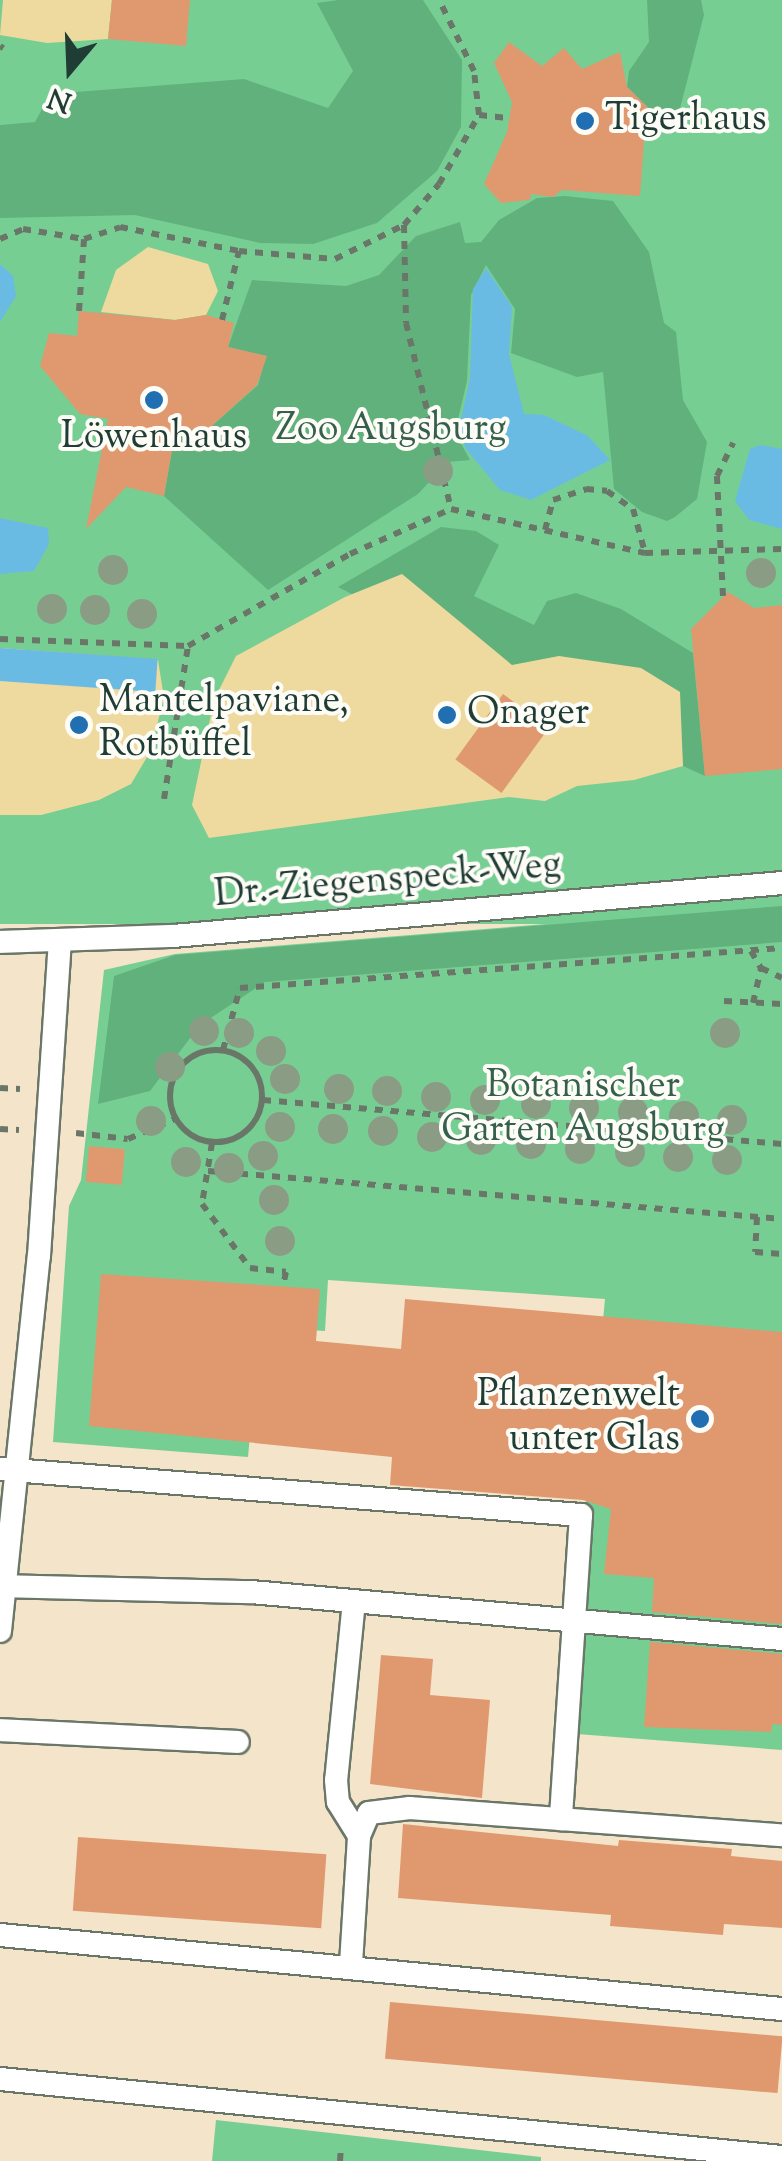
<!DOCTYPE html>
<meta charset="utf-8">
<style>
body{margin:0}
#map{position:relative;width:782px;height:2161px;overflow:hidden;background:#f4e4ca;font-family:"Sorts Mill Goudy",serif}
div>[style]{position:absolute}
.green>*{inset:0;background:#77ce93;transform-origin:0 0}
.forest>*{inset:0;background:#61b17d}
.sand>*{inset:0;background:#eeda9e}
.water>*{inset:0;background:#69bbe4;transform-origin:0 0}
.building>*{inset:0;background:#e0996f;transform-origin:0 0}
.path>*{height:6px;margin-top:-3px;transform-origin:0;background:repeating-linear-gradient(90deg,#6a7768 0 8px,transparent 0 16px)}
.path>.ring{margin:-3px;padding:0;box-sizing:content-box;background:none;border:6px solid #6a7768;border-radius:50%}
.roads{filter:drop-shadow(2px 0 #6a7768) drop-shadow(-2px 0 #6a7768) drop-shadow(0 2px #6a7768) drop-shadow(0 -2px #6a7768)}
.service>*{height:22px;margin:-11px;padding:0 11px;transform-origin:11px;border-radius:11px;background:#fff}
.trees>*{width:30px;height:30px;margin:-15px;border-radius:50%;background:#8b9c85}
.dots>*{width:28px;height:28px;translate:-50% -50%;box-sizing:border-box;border:5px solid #fdfcf7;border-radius:50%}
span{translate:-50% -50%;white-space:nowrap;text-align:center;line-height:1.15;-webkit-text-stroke:8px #fdfcf7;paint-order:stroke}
.poi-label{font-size:38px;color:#1f3d34}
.left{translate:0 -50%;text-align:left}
.right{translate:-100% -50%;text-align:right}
.park-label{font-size:38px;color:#35614c}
.street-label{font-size:38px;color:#1f3d34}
.north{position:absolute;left:20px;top:20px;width:100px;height:100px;-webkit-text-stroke:8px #fdfcf7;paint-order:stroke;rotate:199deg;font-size:28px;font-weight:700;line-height:40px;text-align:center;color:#1f3d34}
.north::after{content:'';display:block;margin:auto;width:35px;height:45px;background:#1f3d34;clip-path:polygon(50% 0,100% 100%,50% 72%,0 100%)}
</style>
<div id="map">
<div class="green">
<i style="left:0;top:0;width:782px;height:924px"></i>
<i style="clip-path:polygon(782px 905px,782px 1750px,564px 1733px,605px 1299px,328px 1280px,325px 1331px,260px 1327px,248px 1457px,53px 1442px,69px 1206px,81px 1180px,104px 970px,175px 954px)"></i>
<i style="clip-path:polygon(216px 2120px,541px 2157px,541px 2161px,212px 2161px)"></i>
</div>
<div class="forest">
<i style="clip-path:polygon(338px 0,423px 0,462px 60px,461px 127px,437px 171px,377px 223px,313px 244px,260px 243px,135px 215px,0 218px,0 125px,35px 122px,50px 94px,244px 79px,328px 108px,353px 71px,317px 3px)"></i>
<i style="clip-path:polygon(647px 0,701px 0,704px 15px,676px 124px,665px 124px,627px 87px,629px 71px,649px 42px)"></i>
<i style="clip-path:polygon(564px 196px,613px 201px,649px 252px,664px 323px,676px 332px,683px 400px,707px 442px,697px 499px,675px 517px,667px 521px,642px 512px,614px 489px,603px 372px,577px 377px,511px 353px,515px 309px,486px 265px,471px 295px,467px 381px,455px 432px,470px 460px,448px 462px,418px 494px,268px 590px,164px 496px,176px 427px,205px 432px,258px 385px,266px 356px,228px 347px,252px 280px,346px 286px,379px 275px,416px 236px,460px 222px,465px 243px,481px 242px,499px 220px,537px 198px)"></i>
<i style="clip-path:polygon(441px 527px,476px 531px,499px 545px,474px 596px,534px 625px,547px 601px,576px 593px,621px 609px,693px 653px,705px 776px,683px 766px,675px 697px,505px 673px,338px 587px)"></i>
<i style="clip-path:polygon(782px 906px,782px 942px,265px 982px,200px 1025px,150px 1091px,98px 1104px,114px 976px,175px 955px)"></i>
</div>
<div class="sand">
<i style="clip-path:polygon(3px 0,112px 0,108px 39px,47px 43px,0 35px)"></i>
<i style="clip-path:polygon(148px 247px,208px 264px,218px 291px,206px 315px,175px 320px,101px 312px,116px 270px)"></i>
<i style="clip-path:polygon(402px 574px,512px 665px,559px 656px,641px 668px,680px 692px,683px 766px,634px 780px,577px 786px,545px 801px,509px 797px,209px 838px,192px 805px,214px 700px,236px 656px,345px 597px)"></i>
<i style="clip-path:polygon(0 648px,158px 660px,164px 698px,150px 752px,131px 784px,99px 800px,41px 815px,0 815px)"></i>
</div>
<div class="water">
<i style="clip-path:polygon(0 264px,13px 276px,16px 296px,0 322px)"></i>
<i style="clip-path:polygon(486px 268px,512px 307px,509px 354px,524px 414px,544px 415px,588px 436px,610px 460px,531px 500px,500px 490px,466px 449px,459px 429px,470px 378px,473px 289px)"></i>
<i style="clip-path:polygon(760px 445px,782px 449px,782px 529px,749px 520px,735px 501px,750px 449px)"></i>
<i style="clip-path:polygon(0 518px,48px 528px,49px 544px,34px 571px,0 574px)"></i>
<i style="left:0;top:648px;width:158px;height:33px;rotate:4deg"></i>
</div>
<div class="building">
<i style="clip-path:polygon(112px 0,190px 0,186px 46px,108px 39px)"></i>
<i style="clip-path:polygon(509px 42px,542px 66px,564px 48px,582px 69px,620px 52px,627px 87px,665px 124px,644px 141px,640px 196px,562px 190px,553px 197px,531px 194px,530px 200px,501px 203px,484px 184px,507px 132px,512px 102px,494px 63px)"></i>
<i style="clip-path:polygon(79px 311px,175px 320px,206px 315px,234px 323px,228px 347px,267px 356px,257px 385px,205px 432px,176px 427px,164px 496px,126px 487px,86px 529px,108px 419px,80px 414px,40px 366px,49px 333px,77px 336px)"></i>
<i style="clip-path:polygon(728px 592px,754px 608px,782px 605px,782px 769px,705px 776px,691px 629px)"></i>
<i style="left:503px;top:694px;width:57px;height:81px;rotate:36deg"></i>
<i style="left:89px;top:1146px;width:36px;height:36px;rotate:5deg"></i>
<i style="clip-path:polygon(101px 1274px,320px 1289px,316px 1341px,401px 1349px,405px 1299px,782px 1332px,782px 1624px,652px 1612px,654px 1578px,604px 1574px,611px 1509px,583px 1500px,390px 1485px,392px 1457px,89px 1426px)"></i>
<i style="clip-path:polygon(650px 1642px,782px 1654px,782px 1725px,772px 1724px,771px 1732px,644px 1727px)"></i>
<i style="clip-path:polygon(381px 1655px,433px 1659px,430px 1695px,490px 1700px,482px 1798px,370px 1784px)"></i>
<i style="clip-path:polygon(403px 1824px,618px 1846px,619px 1840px,732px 1849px,731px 1856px,782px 1861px,782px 1928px,724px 1924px,723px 1935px,610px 1926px,611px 1915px,398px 1898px)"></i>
<i style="left:78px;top:1837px;width:249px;height:74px;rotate:4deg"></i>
<i style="left:390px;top:2002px;width:394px;height:57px;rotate:5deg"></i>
</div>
<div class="path">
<i style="left:0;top:46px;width:4px;rotate:34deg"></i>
<i style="left:479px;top:115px;width:31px;rotate:6deg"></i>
<i style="left:404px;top:225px;width:98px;rotate:88.8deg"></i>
<i style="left:406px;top:323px;width:191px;rotate:76.4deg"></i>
<i style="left:0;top:239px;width:25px;rotate:-23deg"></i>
<i style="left:23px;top:229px;width:62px;rotate:9.3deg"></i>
<i style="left:84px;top:239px;width:38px;rotate:-18deg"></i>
<i style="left:120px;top:227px;width:121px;rotate:11.4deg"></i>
<i style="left:239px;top:251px;width:96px;rotate:4.8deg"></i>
<i style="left:335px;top:259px;width:77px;rotate:-26.2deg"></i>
<i style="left:404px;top:225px;width:54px;rotate:-49.5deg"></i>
<i style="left:439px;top:184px;width:80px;rotate:-59.9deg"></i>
<i style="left:479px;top:115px;width:44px;rotate:-96.5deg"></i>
<i style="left:474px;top:71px;width:79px;rotate:-116.2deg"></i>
<i style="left:79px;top:311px;width:72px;rotate:-86deg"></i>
<i style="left:222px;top:320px;width:71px;rotate:-76.2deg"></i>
<i style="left:545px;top:530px;width:31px;rotate:-75deg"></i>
<i style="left:553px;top:500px;width:35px;rotate:-18deg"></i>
<i style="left:586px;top:489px;width:21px;rotate:5deg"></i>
<i style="left:607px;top:491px;width:32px;rotate:35deg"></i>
<i style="left:633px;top:509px;width:46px;rotate:74.7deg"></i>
<i style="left:723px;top:596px;width:120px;rotate:-92.9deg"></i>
<i style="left:717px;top:476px;width:37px;rotate:-64deg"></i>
<i style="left:0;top:639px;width:188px;rotate:2.1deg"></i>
<i style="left:188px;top:646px;width:186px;rotate:-29.6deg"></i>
<i style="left:350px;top:554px;width:111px;rotate:-24deg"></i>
<i style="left:451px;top:509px;width:199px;rotate:12.8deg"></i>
<i style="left:645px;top:553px;width:137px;rotate:-1.7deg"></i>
<i style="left:164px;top:799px;width:155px;rotate:-81.1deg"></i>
<i style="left:751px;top:951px;width:20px;rotate:60deg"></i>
<i style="left:761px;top:968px;width:23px;rotate:25deg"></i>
<i style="left:724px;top:1001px;width:58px;rotate:3deg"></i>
<i style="left:753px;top:1003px;width:36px;rotate:-77deg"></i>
<i style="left:223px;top:1050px;width:64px;rotate:-74.7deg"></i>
<i style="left:240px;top:988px;width:543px;rotate:-4.22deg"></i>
<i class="ring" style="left:170px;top:1050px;width:86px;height:86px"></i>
<i style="left:0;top:1088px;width:20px;rotate:3deg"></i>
<i style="left:263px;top:1100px;width:521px;rotate:4.85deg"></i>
<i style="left:0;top:1129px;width:19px;rotate:3deg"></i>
<i style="left:76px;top:1133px;width:52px;rotate:6.6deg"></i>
<i style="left:128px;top:1139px;width:51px;rotate:-23.1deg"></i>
<i style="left:212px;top:1143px;width:62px;rotate:99.3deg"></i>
<i style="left:202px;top:1204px;width:80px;rotate:53.1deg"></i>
<i style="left:250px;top:1268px;width:36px;rotate:6deg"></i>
<i style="left:286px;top:1272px;width:14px;rotate:102deg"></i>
<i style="left:208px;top:1171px;width:576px;rotate:4.78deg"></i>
<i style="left:757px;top:1217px;width:35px;rotate:93deg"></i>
<i style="left:755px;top:1252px;width:27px;rotate:4deg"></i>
<i style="left:340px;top:2161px;width:14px;rotate:-86deg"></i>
</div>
<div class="roads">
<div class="service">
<i style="left:0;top:942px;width:173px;rotate:-2deg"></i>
<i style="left:173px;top:936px;width:611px;rotate:-4.97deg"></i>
<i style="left:0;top:1469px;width:583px;rotate:4.53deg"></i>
<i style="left:581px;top:1515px;width:305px;rotate:93.8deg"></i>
<i style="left:0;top:1586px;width:251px;rotate:1.4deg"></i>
<i style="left:251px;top:1592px;width:533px;rotate:5.06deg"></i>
<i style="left:354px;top:1601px;width:180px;rotate:95.7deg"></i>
<i style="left:336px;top:1780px;width:22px;rotate:85deg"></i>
<i style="left:338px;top:1802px;width:40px;rotate:58deg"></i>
<i style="left:0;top:1631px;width:377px;rotate:-84.1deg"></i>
<i style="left:39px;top:1256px;width:316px;rotate:-86.2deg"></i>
<i style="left:0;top:1730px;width:238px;rotate:2.9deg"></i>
<i style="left:0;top:1935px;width:785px;rotate:5.41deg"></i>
<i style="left:351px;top:1964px;width:128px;rotate:-86.4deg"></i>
<i style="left:359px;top:1836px;width:25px;rotate:-67deg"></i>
<i style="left:369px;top:1813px;width:41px;rotate:-7deg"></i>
<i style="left:410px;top:1808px;width:373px;rotate:4.2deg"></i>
<i style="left:0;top:2079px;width:786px;rotate:5.7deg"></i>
</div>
</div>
<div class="trees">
<i style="left:438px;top:471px"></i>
<i style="left:113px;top:570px"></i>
<i style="left:761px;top:573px"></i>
<i style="left:52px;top:609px"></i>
<i style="left:95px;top:610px"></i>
<i style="left:142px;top:614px"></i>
<i style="left:204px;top:1031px"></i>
<i style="left:239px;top:1033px"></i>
<i style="left:725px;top:1033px"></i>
<i style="left:271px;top:1051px"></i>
<i style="left:170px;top:1067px"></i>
<i style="left:285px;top:1079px"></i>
<i style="left:339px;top:1089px"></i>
<i style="left:387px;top:1091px"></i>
<i style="left:436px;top:1097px"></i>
<i style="left:485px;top:1100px"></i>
<i style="left:536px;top:1104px"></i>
<i style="left:584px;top:1108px"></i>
<i style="left:633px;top:1112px"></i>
<i style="left:684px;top:1116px"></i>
<i style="left:732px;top:1120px"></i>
<i style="left:151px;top:1121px"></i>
<i style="left:280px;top:1127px"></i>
<i style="left:333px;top:1129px"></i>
<i style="left:383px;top:1131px"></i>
<i style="left:432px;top:1137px"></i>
<i style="left:481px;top:1140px"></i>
<i style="left:531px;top:1144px"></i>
<i style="left:580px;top:1149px"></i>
<i style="left:630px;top:1152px"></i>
<i style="left:263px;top:1156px"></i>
<i style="left:678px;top:1157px"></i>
<i style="left:727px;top:1160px"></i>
<i style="left:186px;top:1162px"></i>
<i style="left:229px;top:1168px"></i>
<i style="left:274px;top:1200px"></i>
<i style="left:280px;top:1241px"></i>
</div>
<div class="dots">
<i style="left:585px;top:121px;background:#1f6fb2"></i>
<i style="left:154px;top:400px;background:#1f6fb2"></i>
<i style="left:447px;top:715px;background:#1f6fb2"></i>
<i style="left:79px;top:725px;background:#1f6fb2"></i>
<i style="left:700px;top:1419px;background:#1f6fb2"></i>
</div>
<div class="poi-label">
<span class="left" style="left:605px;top:121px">Tigerhaus</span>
<span style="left:154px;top:439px">Löwenhaus</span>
<span class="left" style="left:99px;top:725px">Mantelpaviane,<br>Rotbüffel</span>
<span class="left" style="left:467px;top:715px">Onager</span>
<span class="right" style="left:680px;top:1419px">Pflanzenwelt<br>unter Glas</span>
</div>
<div class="park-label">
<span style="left:391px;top:431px">Zoo Augsburg</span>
<span style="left:583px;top:1110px">Botanischer<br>Garten Augsburg</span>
</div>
<div class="street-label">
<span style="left:388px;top:882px;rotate:-5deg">Dr.-Ziegenspeck-Weg</span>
</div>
<div class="north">N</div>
</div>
